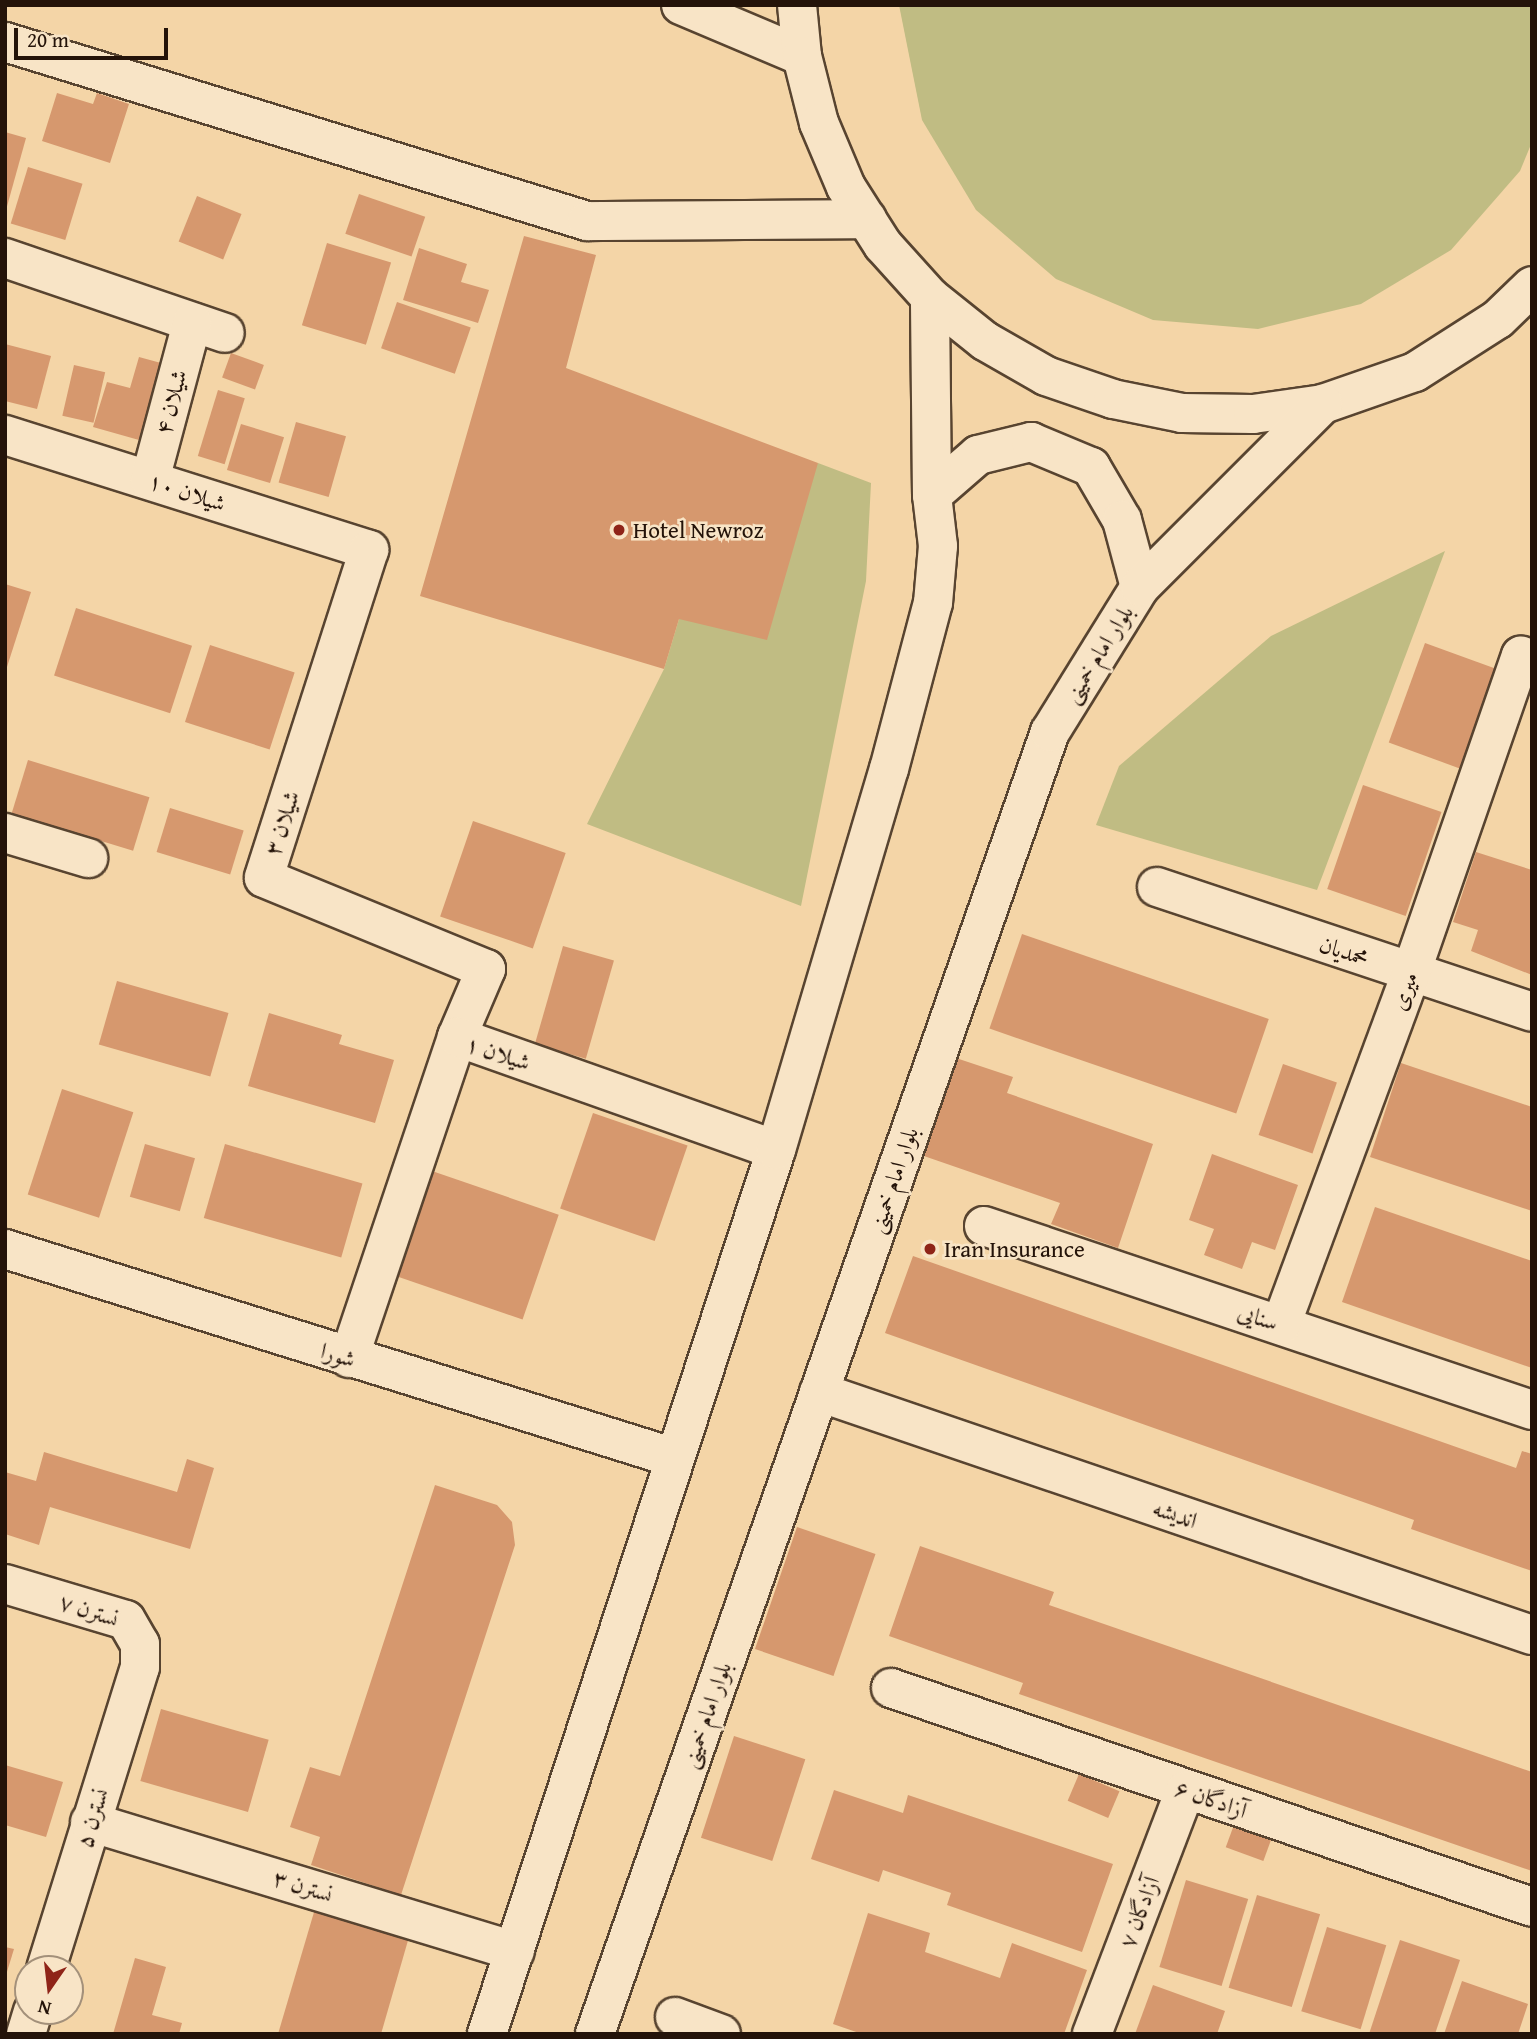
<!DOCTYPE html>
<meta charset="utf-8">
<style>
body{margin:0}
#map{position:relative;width:1537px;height:2039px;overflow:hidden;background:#f4d5a7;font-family:"Gentium Book Plus",Amiri,serif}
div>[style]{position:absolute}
.green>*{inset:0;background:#c0bc83}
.building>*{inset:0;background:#d6986e;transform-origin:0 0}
.roads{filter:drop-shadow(2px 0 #584430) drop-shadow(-2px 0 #584430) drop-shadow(0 2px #584430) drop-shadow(0 -2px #584430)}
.minor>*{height:38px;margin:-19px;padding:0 19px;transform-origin:19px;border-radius:19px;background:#f8e4c6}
.tertiary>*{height:38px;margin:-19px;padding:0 19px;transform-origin:19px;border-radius:19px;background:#f8e4c6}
.secondary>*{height:38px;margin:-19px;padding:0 19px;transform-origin:19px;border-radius:19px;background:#f8e4c6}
.dots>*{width:19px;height:19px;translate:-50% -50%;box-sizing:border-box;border:4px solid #f8e4c6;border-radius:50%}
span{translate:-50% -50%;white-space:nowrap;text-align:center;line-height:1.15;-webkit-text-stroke:5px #f8e4c6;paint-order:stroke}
.street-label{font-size:23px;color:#241309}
.poi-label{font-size:23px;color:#241309}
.left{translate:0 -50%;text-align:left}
.frame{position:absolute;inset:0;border:7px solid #241309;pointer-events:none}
.north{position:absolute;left:14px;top:1955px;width:70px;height:70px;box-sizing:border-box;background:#f8e4c6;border:2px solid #a3907a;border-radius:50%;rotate:194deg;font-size:19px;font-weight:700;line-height:28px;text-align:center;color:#241309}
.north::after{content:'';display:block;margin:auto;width:24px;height:32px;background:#8f2418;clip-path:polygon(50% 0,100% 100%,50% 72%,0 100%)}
.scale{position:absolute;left:14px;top:28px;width:154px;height:32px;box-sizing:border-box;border:4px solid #241309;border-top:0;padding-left:9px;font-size:21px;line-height:24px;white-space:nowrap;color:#241309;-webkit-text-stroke:5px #f8e4c6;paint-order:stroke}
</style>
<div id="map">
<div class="green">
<i style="clip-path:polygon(899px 5px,1532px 5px,1532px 142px,1520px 171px,1451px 250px,1361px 304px,1258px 329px,1153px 320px,1056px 279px,976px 210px,922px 120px)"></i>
<i style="clip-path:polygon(818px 463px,871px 483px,866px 581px,801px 906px,587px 824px,664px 669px,679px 619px)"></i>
<i style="clip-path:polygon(1445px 551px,1317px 890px,1096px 825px,1119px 766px,1271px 636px)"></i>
</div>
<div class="building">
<i style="clip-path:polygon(57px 93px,93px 104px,97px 93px,129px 104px,110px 163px,42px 141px)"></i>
<i style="clip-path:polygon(5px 132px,26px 138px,6px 210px,5px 210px)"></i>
<i style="left:28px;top:167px;width:57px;height:59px;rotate:17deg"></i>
<i style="left:359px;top:194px;width:70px;height:42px;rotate:19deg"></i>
<i style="left:197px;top:196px;width:48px;height:49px;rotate:22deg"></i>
<i style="clip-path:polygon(524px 236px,596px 255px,566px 368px,818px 463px,767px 640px,679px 619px,664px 669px,420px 596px)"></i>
<i style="left:327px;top:243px;width:67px;height:86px;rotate:17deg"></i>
<i style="clip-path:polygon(419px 248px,467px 264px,461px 282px,489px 290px,478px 323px,403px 300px)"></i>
<i style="left:397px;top:302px;width:78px;height:49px;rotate:19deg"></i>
<i style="clip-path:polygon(5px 344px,51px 356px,37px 409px,5px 401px)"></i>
<i style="left:231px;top:353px;width:35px;height:26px;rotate:20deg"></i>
<i style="clip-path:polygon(139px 357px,161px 363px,139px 440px,93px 427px,107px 382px,130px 388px)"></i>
<i style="left:74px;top:365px;width:32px;height:52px;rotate:13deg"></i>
<i style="left:218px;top:390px;width:28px;height:69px;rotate:17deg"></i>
<i style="left:296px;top:422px;width:52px;height:63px;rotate:16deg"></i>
<i style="left:241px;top:424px;width:45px;height:48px;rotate:17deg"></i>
<i style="clip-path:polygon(5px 584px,31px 592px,6px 670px,5px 670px)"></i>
<i style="left:76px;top:608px;width:122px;height:71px;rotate:18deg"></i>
<i style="left:1425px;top:643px;width:82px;height:106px;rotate:20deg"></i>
<i style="left:210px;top:645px;width:89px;height:81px;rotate:18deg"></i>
<i style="left:28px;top:760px;width:127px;height:56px;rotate:17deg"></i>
<i style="left:1363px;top:785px;width:83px;height:110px;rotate:19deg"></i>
<i style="left:170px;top:808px;width:77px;height:46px;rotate:17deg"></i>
<i style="left:473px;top:821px;width:98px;height:101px;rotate:19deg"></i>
<i style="clip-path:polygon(1476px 852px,1532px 870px,1532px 975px,1471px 951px,1478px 930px,1453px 922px)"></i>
<i style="left:1022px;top:934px;width:261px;height:100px;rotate:19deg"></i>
<i style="left:563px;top:946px;width:53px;height:102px;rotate:16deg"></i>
<i style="left:117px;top:981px;width:116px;height:66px;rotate:16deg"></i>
<i style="clip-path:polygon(269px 1013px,342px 1035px,339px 1044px,394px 1060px,375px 1123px,248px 1086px)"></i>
<i style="clip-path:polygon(956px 1058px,1013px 1077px,1007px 1093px,1153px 1144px,1118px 1248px,1051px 1224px,1060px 1203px,921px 1155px)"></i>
<i style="clip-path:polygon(1401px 1063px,1532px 1107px,1532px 1211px,1370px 1157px)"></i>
<i style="left:1283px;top:1064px;width:57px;height:75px;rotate:19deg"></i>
<i style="left:62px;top:1089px;width:75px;height:111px;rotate:18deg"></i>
<i style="left:593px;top:1113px;width:100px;height:101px;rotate:19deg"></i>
<i style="left:145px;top:1144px;width:52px;height:55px;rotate:16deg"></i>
<i style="left:225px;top:1144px;width:143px;height:77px;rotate:16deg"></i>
<i style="clip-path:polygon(1212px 1154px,1298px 1185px,1275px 1250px,1252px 1242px,1242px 1269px,1204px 1255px,1214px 1229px,1189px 1220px)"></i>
<i style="left:432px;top:1171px;width:134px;height:111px;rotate:19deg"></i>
<i style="clip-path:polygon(1375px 1207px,1532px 1261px,1532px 1368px,1342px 1302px)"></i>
<i style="clip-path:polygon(913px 1256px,1516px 1468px,1522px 1451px,1532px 1454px,1532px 1571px,1411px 1529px,1414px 1520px,885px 1333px)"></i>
<i style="clip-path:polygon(44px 1452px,177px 1492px,187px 1459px,214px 1468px,190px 1549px,50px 1507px,39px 1545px,5px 1534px,5px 1472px,36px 1481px)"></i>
<i style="clip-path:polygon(435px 1485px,497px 1505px,512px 1522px,515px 1545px,401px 1895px,311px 1865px,320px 1837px,290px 1827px,310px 1767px,340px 1776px)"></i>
<i style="left:797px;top:1527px;width:83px;height:129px;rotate:19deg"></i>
<i style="clip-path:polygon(920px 1546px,1054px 1592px,1049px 1605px,1532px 1772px,1532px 1871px,1019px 1694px,1023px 1683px,889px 1636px)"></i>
<i style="left:161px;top:1709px;width:112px;height:75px;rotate:16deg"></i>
<i style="left:734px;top:1736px;width:75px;height:107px;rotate:18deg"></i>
<i style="clip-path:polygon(5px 1765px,63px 1782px,46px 1837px,5px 1825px)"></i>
<i style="left:1079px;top:1774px;width:44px;height:29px;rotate:23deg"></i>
<i style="clip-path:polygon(834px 1790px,903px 1813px,908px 1795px,1113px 1864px,1082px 1952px,947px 1905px,951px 1893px,883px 1870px,879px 1882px,811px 1859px)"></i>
<i style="left:1235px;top:1822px;width:40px;height:27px;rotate:20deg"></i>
<i style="left:1186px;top:1880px;width:65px;height:91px;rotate:17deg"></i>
<i style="left:1257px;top:1895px;width:66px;height:97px;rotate:17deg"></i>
<i style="clip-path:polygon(317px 1902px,411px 1930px,381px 2034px,278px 2034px)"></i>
<i style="clip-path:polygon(868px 1913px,930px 1933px,925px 1952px,1000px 1978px,1012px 1943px,1087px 1970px,1064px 2034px,862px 2034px,833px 2024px)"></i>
<i style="left:1327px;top:1927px;width:62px;height:88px;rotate:17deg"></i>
<i style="clip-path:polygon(1400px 1940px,1460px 1960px,1435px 2034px,1369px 2034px)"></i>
<i style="clip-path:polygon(5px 1947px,14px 1949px,6px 1975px,5px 1975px)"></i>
<i style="clip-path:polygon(135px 1958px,166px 1967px,152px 2015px,182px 2023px,179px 2034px,113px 2034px)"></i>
<i style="clip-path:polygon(1462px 1981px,1528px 2004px,1518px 2034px,1444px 2034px)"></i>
<i style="clip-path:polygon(1153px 1985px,1225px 2011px,1217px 2034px,1135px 2034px)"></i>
</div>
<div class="roads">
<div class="minor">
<i style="left:5px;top:42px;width:609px;rotate:17.1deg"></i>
<i style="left:587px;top:221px;width:280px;rotate:-0.4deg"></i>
<i style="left:5px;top:258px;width:232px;rotate:18.8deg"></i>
<i style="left:5px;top:435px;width:382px;rotate:17.5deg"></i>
<i style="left:369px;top:550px;width:344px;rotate:107.8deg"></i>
<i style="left:264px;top:878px;width:240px;rotate:22.3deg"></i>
<i style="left:486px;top:969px;width:74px;rotate:113.1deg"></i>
<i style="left:150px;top:480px;width:163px;rotate:-75deg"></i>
<i style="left:5px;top:833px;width:87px;rotate:16.8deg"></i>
<i style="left:1157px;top:887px;width:395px;rotate:18.4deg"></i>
<i style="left:984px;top:1226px;width:578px;rotate:18.56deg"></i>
<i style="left:1281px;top:1325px;width:375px;rotate:-69.7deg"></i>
<i style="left:1411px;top:973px;width:336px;rotate:-70.9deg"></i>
<i style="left:1521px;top:656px;width:11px;rotate:15deg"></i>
<i style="left:349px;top:1358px;width:339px;rotate:-71.4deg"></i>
<i style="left:457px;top:1037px;width:338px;rotate:19.5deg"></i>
<i style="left:5px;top:1584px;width:126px;rotate:16.6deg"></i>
<i style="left:126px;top:1620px;width:28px;rotate:60deg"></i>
<i style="left:140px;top:1644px;width:23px;rotate:90deg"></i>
<i style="left:140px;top:1667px;width:316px;rotate:107.3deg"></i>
<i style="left:891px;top:1688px;width:677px;rotate:18.86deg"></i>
<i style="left:90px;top:1822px;width:444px;rotate:16.9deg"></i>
<i style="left:675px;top:2017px;width:49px;rotate:20.3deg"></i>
<i style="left:26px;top:2034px;width:24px;rotate:-73deg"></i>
<i style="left:1092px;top:2034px;width:260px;rotate:-69.1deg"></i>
</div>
<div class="tertiary">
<i style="left:5px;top:1249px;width:699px;rotate:17.32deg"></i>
<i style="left:819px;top:1392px;width:753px;rotate:18.82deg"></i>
</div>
<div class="secondary">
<i style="left:681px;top:5px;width:131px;rotate:22.9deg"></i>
<i style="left:797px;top:5px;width:51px;rotate:84.4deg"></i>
<i style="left:802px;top:56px;width:69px;rotate:75.8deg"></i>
<i style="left:819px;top:123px;width:69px;rotate:67.1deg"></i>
<i style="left:846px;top:187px;width:69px;rotate:57.5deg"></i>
<i style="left:883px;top:245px;width:70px;rotate:47.9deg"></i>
<i style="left:930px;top:297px;width:70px;rotate:38.7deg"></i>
<i style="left:985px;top:341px;width:70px;rotate:29.8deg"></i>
<i style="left:1046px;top:376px;width:71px;rotate:18.9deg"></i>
<i style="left:1113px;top:399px;width:70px;rotate:11.5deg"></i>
<i style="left:1182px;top:413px;width:71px;rotate:0.8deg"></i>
<i style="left:1253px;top:414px;width:71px;rotate:-8.1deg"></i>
<i style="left:1323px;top:404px;width:97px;rotate:-19.2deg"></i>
<i style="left:1415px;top:372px;width:98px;rotate:-32.6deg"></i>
<i style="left:1498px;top:319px;width:47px;rotate:-44.1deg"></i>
<i style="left:932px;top:495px;width:61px;rotate:-41deg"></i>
<i style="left:978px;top:455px;width:55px;rotate:-13.8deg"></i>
<i style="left:1031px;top:442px;width:65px;rotate:22.6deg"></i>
<i style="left:1091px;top:467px;width:61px;rotate:59.7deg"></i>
<i style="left:1122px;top:520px;width:69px;rotate:75deg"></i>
<i style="left:487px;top:2034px;width:930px;rotate:-71.9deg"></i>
<i style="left:776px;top:1150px;width:397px;rotate:-73.5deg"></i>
<i style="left:889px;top:769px;width:172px;rotate:-75.2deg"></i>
<i style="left:933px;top:603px;width:57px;rotate:-85deg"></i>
<i style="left:938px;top:546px;width:51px;rotate:-96.7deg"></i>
<i style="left:932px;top:495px;width:198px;rotate:-90.6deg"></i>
<i style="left:595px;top:2034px;width:1379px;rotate:-70.74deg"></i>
<i style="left:1050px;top:732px;width:171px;rotate:-58.2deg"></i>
<i style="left:1140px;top:587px;width:259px;rotate:-45deg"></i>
</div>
</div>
<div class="dots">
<i style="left:619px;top:530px;background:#8f2418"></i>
<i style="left:930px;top:1249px;background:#8f2418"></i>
</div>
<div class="street-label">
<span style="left:171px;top:402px;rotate:-75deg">شیلان ۴</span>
<span style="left:187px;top:492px;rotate:18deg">شیلان ۱۰</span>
<span style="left:1098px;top:654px;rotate:-58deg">بلوار امام خمینی</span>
<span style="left:282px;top:823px;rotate:-72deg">شیلان ۳</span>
<span style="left:1344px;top:951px;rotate:19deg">محمدیان</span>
<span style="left:1404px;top:991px;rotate:-70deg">میری</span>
<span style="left:498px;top:1053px;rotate:18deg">شیلان ۱</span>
<span style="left:893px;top:1180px;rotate:-71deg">بلوار امام خمینی</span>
<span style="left:1258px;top:1317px;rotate:18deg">سنایی</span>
<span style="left:338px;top:1355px;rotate:17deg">شورا</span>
<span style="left:1175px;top:1514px;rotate:19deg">اندیشه</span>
<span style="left:89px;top:1610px;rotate:18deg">نسترن ۷</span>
<span style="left:706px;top:1715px;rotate:-71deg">بلوار امام خمینی</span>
<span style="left:1211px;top:1799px;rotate:19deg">آزادگان ۶</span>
<span style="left:92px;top:1818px;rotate:-73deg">نسترن ۵</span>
<span style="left:303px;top:1886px;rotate:17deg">نسترن ۳</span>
<span style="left:1139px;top:1912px;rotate:-69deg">آزادگان ۷</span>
</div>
<div class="poi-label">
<span class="left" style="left:633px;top:530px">Hotel Newroz</span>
<span class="left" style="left:944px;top:1249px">Iran Insurance</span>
</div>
<div class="frame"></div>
<div class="north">N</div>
<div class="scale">20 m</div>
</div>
